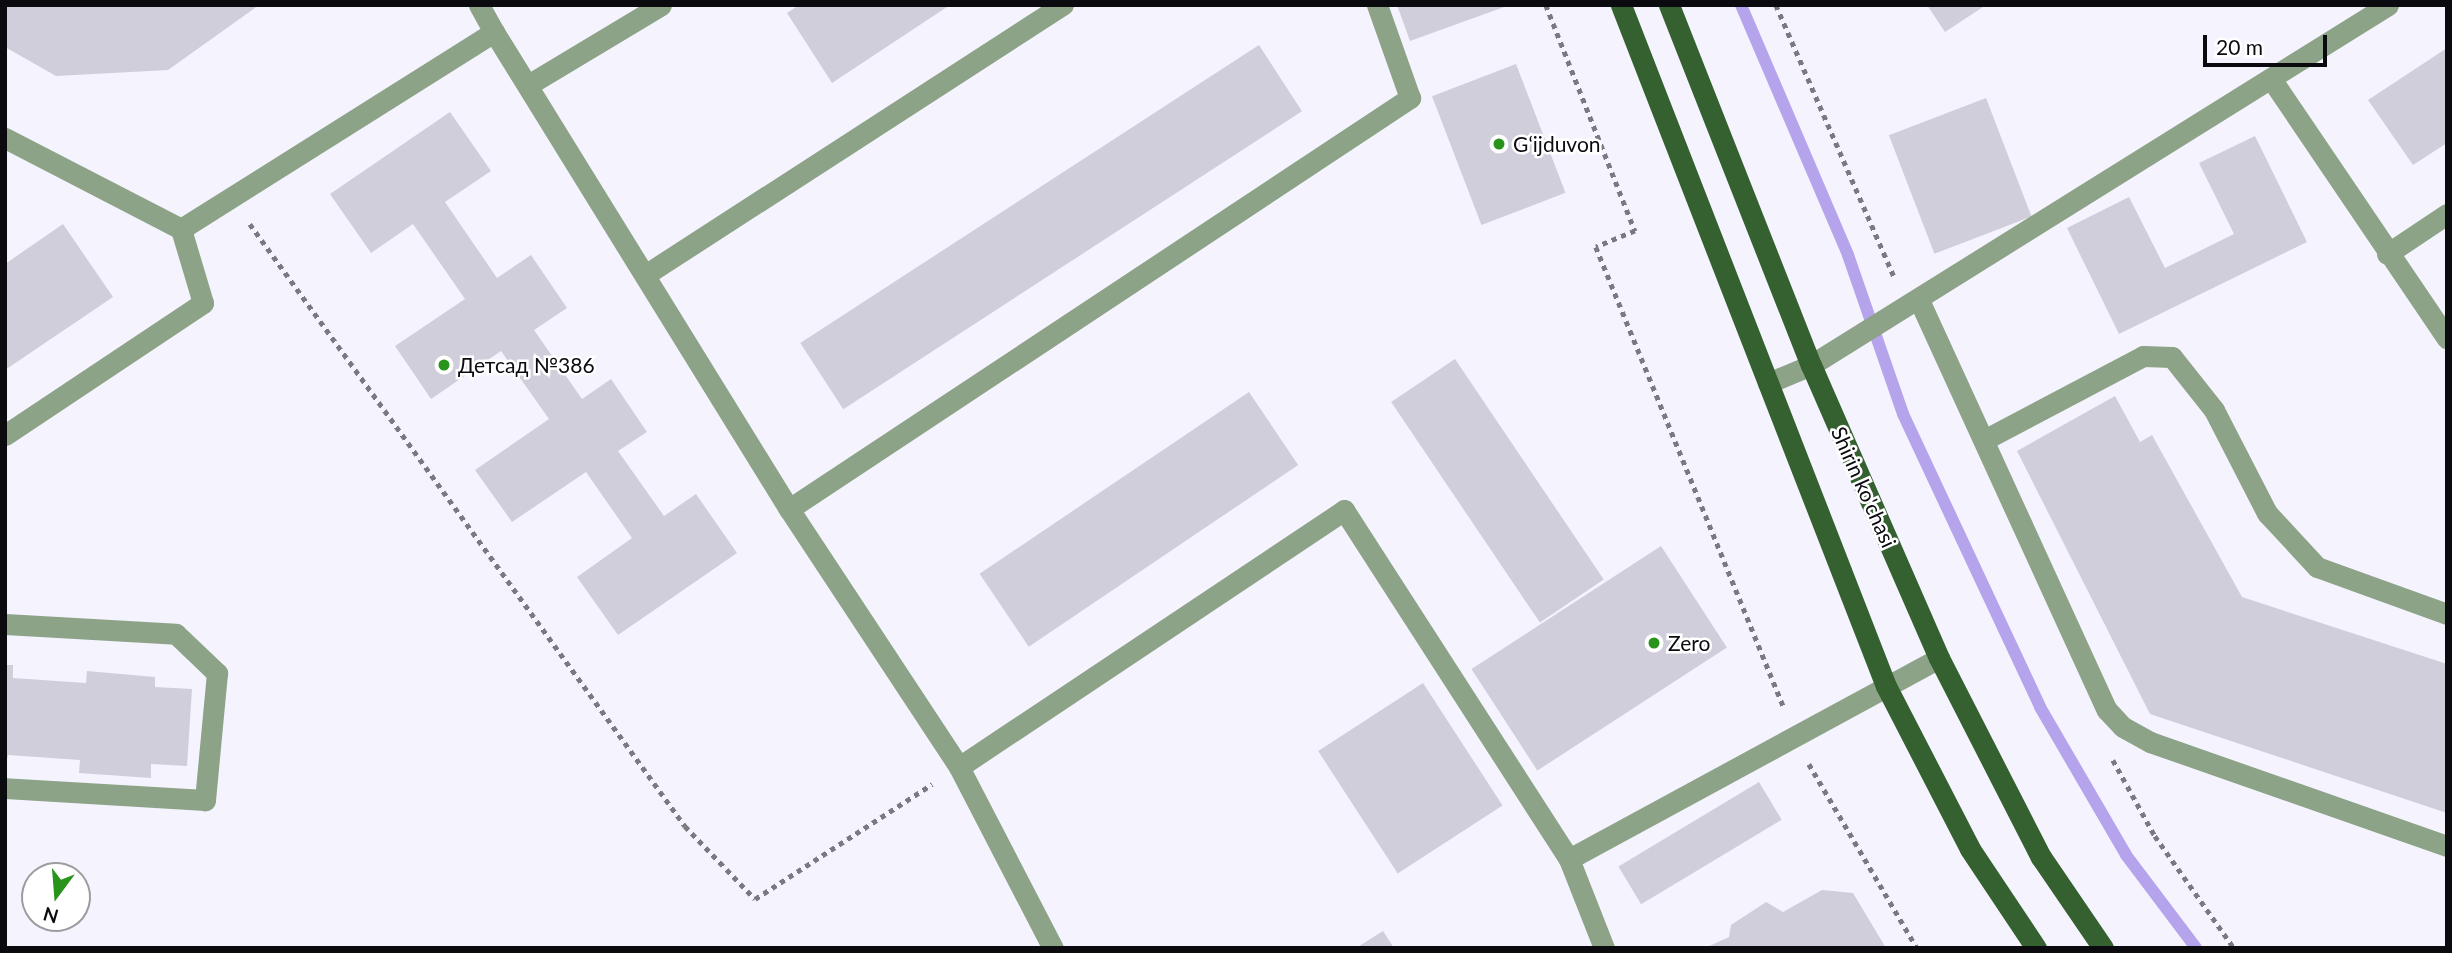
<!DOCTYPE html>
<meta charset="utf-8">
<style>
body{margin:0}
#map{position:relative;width:2452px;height:953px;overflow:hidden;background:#f5f3fd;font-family:Lato,sans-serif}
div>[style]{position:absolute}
.stream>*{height:12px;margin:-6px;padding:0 6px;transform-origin:6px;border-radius:6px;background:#b5a3ec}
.building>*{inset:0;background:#d1cedb;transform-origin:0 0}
.path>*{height:4.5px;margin-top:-2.25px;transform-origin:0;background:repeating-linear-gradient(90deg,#7a7980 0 5px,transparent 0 10px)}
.minor>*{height:21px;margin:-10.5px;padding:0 10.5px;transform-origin:10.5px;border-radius:10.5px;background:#8ca388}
.major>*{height:21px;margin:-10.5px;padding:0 10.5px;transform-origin:10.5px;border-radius:10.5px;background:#356030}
.dots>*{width:19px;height:19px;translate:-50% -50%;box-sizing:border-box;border:4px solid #fff;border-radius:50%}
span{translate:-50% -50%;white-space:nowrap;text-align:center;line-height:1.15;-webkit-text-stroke:5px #fff;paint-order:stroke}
.poi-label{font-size:21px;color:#0b0a0f}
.left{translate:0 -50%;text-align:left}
.street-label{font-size:21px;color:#0b0a0f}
.frame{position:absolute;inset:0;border:7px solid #0b0a0f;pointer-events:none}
.north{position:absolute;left:21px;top:862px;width:70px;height:70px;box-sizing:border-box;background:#fff;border:2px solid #9d9d9f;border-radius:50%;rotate:196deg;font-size:19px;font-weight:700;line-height:28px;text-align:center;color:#0b0a0f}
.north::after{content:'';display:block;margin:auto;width:24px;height:32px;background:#29941c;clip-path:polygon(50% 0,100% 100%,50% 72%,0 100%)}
.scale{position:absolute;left:2203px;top:35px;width:124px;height:32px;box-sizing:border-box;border:4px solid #0b0a0f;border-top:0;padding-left:9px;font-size:21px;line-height:24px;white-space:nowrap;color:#0b0a0f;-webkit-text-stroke:5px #fff;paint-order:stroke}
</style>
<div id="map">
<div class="stream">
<i style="left:1741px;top:5px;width:272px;rotate:66.8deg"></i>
<i style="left:1848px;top:255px;width:168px;rotate:70.9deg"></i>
<i style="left:1903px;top:414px;width:323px;rotate:64.9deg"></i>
<i style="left:2040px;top:707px;width:171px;rotate:59.8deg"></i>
<i style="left:2126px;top:855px;width:116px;rotate:53deg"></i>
</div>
<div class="building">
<i style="clip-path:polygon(5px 5px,259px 5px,168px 70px,56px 76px,5px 47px)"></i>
<i style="clip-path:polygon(799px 5px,950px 5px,832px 83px,787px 13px)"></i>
<i style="clip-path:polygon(1397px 5px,1507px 5px,1507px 6px,1410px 41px)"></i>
<i style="clip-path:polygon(1927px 5px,1986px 5px,1945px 32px)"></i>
<i style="left:1259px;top:45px;width:79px;height:547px;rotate:57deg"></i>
<i style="clip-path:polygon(2447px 48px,2447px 143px,2413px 165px,2368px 100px)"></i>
<i style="left:1516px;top:64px;width:138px;height:90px;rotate:69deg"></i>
<i style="left:1986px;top:98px;width:127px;height:104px;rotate:69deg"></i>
<i style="clip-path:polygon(450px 112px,491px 171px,445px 202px,497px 278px,531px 255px,567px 308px,534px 330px,582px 399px,611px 379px,647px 432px,618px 451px,664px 516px,696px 494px,737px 553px,618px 635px,577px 577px,632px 538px,586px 472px,512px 522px,475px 470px,549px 419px,501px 351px,431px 399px,395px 346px,465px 299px,413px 224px,371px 253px,330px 194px)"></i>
<i style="clip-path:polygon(2255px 136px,2307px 242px,2119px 334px,2067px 228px,2129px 197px,2165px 268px,2234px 234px,2199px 163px)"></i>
<i style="clip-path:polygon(63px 224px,113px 297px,5px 370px,5px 264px)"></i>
<i style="left:1455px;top:359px;width:266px;height:77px;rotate:56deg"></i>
<i style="left:1249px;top:392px;width:88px;height:325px;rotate:56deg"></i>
<i style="clip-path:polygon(2115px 396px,2140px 442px,2152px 435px,2242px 597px,2447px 664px,2447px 813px,2150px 714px,2017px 451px)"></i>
<i style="left:1661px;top:546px;width:121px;height:226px;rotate:57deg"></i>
<i style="clip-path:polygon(5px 665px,13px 665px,13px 678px,86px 683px,87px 671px,155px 677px,155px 687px,192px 689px,187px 766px,151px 764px,151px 778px,79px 773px,80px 760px,8px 755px,5px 766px)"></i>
<i style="left:1423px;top:683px;width:146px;height:125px;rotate:57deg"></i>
<i style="left:1759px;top:782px;width:44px;height:164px;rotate:59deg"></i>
<i style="clip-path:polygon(1822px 890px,1853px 893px,1886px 948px,1705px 948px,1729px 937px,1731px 925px,1766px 902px,1783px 912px)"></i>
<i style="clip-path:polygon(1383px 931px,1394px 948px,1356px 948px)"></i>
</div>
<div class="path">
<i style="left:1546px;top:5px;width:243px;rotate:68.5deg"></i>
<i style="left:1635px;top:231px;width:42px;rotate:157.7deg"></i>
<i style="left:1596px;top:247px;width:498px;rotate:67.8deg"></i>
<i style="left:1776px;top:5px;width:296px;rotate:66.5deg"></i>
<i style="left:250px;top:224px;width:743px;rotate:54.15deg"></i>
<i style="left:685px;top:826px;width:101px;rotate:46.2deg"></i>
<i style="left:755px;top:899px;width:211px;rotate:-33deg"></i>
<i style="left:2113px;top:760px;width:87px;rotate:61.1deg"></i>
<i style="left:2155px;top:836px;width:137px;rotate:54.8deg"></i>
<i style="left:1809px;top:764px;width:213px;rotate:59.6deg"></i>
</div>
<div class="minor">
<i style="left:479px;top:5px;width:31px;rotate:61deg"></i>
<i style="left:2272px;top:80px;width:312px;rotate:55.9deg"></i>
<i style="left:528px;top:85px;width:155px;rotate:-31deg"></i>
<i style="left:5px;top:138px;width:198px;rotate:27.3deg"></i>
<i style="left:181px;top:229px;width:370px;rotate:-32.2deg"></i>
<i style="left:494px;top:32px;width:561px;rotate:58.27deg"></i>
<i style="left:789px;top:509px;width:309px;rotate:56.6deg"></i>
<i style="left:959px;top:767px;width:204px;rotate:62.6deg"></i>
<i style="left:2387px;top:254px;width:72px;rotate:-33.7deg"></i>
<i style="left:645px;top:275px;width:498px;rotate:-32.9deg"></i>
<i style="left:1919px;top:300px;width:451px;rotate:65.4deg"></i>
<i style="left:2107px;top:710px;width:23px;rotate:47deg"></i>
<i style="left:2123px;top:727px;width:31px;rotate:29deg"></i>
<i style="left:2150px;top:742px;width:315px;rotate:19.3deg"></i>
<i style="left:1768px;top:383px;width:47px;rotate:-22.7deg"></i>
<i style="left:1811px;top:365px;width:680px;rotate:-31.96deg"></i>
<i style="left:5px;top:435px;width:238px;rotate:-33.7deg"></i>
<i style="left:203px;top:303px;width:77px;rotate:-106.6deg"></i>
<i style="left:1984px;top:440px;width:180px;rotate:-27.8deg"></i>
<i style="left:2143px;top:356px;width:29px;rotate:2deg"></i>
<i style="left:2172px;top:357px;width:68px;rotate:51.6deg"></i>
<i style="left:2214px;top:410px;width:116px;rotate:62.8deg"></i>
<i style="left:2267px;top:513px;width:74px;rotate:47.2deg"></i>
<i style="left:2317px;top:567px;width:138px;rotate:19.9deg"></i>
<i style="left:789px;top:509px;width:745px;rotate:-33.5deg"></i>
<i style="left:1410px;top:98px;width:99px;rotate:-109.5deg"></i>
<i style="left:5px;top:624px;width:171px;rotate:3.3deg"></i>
<i style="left:176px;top:634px;width:57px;rotate:43.6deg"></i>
<i style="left:217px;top:673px;width:128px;rotate:95.4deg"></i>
<i style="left:205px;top:800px;width:200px;rotate:-176.6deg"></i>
<i style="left:959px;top:767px;width:463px;rotate:-33.7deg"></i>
<i style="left:1344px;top:510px;width:415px;rotate:57.2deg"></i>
<i style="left:1604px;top:948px;width:96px;rotate:-111.5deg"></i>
<i style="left:1569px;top:859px;width:421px;rotate:-28.5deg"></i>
</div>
<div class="major">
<i style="left:1621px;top:5px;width:731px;rotate:68.74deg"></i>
<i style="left:1886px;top:686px;width:183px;rotate:62.7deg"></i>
<i style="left:1970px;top:849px;width:119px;rotate:56.3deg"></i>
<i style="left:1669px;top:5px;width:387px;rotate:68.5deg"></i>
<i style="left:1811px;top:365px;width:320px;rotate:66.4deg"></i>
<i style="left:1939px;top:658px;width:224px;rotate:62.9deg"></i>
<i style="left:2041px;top:857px;width:110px;rotate:55.7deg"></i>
</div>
<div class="dots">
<i style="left:1499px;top:144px;background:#29941c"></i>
<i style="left:444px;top:365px;background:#29941c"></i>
<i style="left:1654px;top:643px;background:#29941c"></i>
</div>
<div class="poi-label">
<span class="left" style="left:1513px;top:144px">Gʻijduvon</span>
<span class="left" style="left:458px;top:365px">Детсад №386</span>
<span class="left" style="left:1668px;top:643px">Zero</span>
</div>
<div class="street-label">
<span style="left:1864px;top:487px;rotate:66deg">Shirin ko'chasi</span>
</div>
<div class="frame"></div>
<div class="north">N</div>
<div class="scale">20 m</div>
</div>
